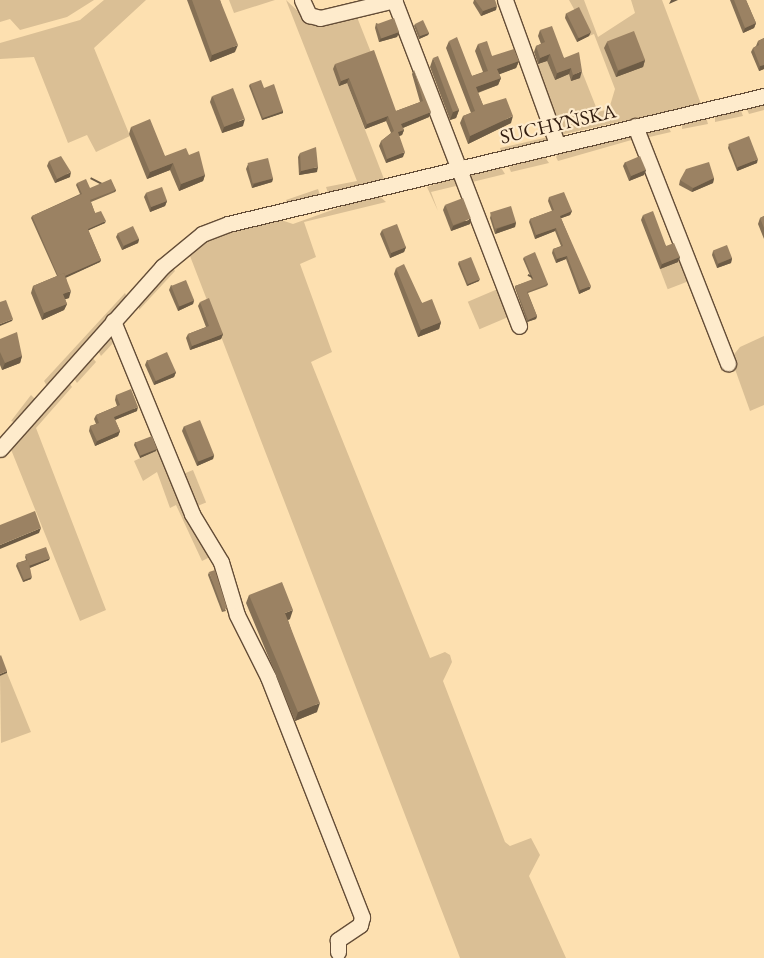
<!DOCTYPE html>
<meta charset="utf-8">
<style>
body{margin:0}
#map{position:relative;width:764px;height:958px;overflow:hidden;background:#fde0b0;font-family:"EB Garamond",serif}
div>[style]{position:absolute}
.green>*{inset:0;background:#dabf95;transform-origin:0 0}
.roads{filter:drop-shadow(1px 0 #644d37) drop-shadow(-1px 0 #644d37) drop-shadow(0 1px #644d37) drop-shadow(0 -1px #644d37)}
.minor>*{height:15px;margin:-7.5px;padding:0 7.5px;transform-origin:7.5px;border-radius:7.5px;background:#feebcc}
.wall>*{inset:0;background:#857055}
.shaded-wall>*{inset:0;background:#6c5b45;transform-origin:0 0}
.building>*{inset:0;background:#9b8263;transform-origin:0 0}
span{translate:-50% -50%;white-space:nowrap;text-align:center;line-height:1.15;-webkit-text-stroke:4.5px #feebcc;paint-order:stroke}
.street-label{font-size:20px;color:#311c0f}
</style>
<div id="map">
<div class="green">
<i style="clip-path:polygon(0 0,94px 0,67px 17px,20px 30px,10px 19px,0 22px)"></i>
<i style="clip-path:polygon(104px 0,146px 0,94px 48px,130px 136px,96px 152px,87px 135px,68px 143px,34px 57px,0 59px,0 43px,80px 20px)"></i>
<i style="clip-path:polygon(229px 0,275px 0,234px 13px)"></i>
<i style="clip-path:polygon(286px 0,304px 17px,394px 8px,357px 17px,372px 55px,347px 83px,384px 179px,328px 193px,326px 187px,357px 181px)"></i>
<i style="clip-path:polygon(496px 0,503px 0,551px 136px,548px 140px,501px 152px,500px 148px,548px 137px)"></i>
<i style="clip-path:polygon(569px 0,584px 0,598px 37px,635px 13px,631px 0,662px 0,701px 104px,560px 135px,534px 66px,547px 61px,555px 80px,581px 69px,598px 112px,609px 109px,615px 89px,594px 34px,589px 36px)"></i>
<i style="clip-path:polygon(764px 103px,764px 110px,749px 114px,746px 107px)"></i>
<i style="clip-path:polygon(740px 108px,743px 116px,715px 122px,715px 114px)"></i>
<i style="clip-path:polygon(706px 117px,708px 124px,682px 129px,682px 123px)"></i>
<i style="clip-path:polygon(667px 125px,671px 132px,645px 138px,644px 131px)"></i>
<i style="clip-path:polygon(630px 135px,635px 139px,558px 161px,556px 157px,559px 152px)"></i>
<i style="clip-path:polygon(544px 156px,549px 163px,511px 172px,509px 167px)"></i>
<i style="clip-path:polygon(500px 166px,505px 174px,468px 183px,468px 174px)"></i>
<i style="clip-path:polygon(454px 177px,460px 185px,431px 192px,438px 211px,427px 187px)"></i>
<i style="clip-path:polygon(318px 189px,320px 195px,287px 203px,286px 200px)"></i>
<i style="clip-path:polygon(377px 194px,386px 202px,304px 222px,316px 257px,300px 264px,332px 352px,311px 362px,430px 658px,445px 652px,450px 655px,452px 662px,443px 681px,505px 842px,510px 846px,531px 838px,540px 855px,529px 876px,566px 958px,460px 958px,190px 256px,180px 261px,208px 237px,250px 225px,281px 220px,293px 224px)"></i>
<i style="left:685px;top:259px;width:22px;height:27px;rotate:69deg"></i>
<i style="clip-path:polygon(173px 268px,175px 271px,139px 310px,139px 302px)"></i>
<i style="left:500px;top:288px;width:30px;height:35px;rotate:67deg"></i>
<i style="clip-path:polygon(125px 293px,127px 297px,47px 386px,44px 381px)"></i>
<i style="clip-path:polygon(764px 336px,764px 405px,750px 411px,731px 358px,740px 347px)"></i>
<i style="clip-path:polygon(109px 339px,115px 341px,101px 356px,97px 349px)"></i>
<i style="clip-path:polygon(91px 356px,96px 362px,77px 383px,73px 377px)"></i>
<i style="clip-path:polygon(68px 381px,72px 387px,36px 428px,106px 610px,80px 621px,10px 447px)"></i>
<i style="clip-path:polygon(31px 395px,35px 399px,14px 422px,11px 421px)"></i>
<i style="clip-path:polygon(158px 450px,212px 556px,202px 561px,176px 505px,170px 508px,157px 472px,143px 481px,134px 461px)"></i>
<i style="left:193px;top:470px;width:35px;height:14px;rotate:68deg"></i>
<i style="clip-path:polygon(7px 673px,31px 732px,1px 743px,0 676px)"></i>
</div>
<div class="roads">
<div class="minor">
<i style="left:302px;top:0;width:17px;rotate:65deg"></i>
<i style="left:309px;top:15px;width:11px;rotate:15deg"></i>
<i style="left:320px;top:18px;width:77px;rotate:-13.5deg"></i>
<i style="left:394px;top:0;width:349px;rotate:69deg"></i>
<i style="left:505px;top:0;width:153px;rotate:70.1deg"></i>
<i style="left:635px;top:126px;width:255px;rotate:68.6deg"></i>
<i style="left:113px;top:321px;width:209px;rotate:67.7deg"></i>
<i style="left:192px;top:514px;width:56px;rotate:58.9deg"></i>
<i style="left:221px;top:562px;width:55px;rotate:73.2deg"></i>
<i style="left:237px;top:615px;width:69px;rotate:63.4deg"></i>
<i style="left:268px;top:677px;width:258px;rotate:68.6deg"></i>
<i style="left:362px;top:917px;width:8px;rotate:104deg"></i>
<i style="left:360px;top:925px;width:27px;rotate:146deg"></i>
<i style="left:338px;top:940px;width:12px;rotate:90deg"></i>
<i style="left:0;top:449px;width:244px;rotate:-48.3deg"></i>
<i style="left:162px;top:267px;width:52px;rotate:-39.5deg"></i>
<i style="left:202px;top:234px;width:28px;rotate:-21deg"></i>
<i style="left:228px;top:224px;width:551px;rotate:-13.43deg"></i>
</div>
</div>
<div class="wall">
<i style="clip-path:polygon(187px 0,220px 0,235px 52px,210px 62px)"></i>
<i style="clip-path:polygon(474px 0,495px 0,496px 10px,481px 16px,473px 3px)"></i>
<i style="clip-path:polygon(730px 0,746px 0,756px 23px,754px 28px,743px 33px)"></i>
<i style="clip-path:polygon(566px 13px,589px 36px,577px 42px,565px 18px)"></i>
<i style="clip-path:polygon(376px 23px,399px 32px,397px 37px,379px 42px,375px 28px)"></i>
<i style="clip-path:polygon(415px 24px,429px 33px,428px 35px,419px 39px,414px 26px)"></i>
<i style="clip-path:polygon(540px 30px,564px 58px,580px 78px,571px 81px,569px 74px,555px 80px,547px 61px,538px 64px,534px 52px,536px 46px,541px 44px,538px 36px)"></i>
<i style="clip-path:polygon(764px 38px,764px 69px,759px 71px,751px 52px,753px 48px,756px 46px,758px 41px)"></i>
<i style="clip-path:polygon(449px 41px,472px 76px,483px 72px,475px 51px,478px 44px,492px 56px,519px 61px,516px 68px,499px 74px,501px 78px,498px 85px,478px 93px,483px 105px,511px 123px,468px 144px,460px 123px,463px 116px,471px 113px,446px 48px)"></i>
<i style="clip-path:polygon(607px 42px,645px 60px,643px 67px,616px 77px,604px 48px)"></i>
<i style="clip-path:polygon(433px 58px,459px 110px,456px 118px,450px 120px,430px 67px)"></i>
<i style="clip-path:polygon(335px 64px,396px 111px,420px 102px,412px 74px,414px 70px,429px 117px,403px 128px,404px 130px,402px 135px,399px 136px,403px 157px,386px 163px,379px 146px,381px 141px,391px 133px,386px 121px,365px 129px,347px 83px,339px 86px,333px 69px)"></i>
<i style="clip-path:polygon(250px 84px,264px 88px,283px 111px,283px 113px,262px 120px,249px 86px)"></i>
<i style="clip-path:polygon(212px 96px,243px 126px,222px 133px,210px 102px)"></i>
<i style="clip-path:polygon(131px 127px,165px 156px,189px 155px,205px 175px,203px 181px,179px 191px,170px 170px,147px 179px,129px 134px)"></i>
<i style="clip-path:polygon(729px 144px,757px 163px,737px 171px,728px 148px)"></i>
<i style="clip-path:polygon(300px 153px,317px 172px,299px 175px,298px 157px)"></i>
<i style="clip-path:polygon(49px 161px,70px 177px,55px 183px,47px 166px)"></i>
<i style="clip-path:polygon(625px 162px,646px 170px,644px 175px,629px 181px,623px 166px)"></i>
<i style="clip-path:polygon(248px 164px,273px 178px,272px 182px,252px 188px,246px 169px)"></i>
<i style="clip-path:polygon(714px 178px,713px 183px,692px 192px,679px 185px,680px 180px)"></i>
<i style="clip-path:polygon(77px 183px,90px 188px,116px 190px,115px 192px,91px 202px,95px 213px,105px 223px,88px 230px,101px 260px,100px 262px,66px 277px,69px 298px,65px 299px,67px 304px,64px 310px,42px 320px,31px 293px,33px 286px,57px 276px,31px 218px,32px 216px,80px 194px,76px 185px)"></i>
<i style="clip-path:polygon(146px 193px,167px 201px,165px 206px,150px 212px,144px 197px)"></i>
<i style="clip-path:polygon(549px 197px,572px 211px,570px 215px,561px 218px,590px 289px,579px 294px,566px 259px,556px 263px,552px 253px,553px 249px,561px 246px,555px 231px,535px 239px,529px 222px,530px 219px,552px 211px,548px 201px)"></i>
<i style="clip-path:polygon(445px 205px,470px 224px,451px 231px,443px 210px)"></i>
<i style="clip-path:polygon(491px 214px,516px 222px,515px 227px,495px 234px,490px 218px)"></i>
<i style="clip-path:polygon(643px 215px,666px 246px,680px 257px,678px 262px,660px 269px,641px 220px)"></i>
<i style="clip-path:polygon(764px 216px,764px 239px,758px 224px,760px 218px)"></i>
<i style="clip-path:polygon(382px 230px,406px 247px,404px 252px,390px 258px,380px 234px)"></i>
<i style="clip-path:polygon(118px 233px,139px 239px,138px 243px,122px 250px,116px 237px)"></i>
<i style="clip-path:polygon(713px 251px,732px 258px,731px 263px,717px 268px,712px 255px)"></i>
<i style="clip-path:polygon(524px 257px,547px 286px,528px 293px,537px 316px,536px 319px,527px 322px,515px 288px,515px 286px,532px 280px,523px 259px)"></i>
<i style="clip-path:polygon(459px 261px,479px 281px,467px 286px,458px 264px)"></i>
<i style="clip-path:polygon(396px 268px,422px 303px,441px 322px,439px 329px,418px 337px,394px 274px)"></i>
<i style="clip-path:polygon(171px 285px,194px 300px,193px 304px,178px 311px,169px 290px)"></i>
<i style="clip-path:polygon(200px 302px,223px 334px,221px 339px,190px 350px,186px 338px,188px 334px,206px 327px,198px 306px)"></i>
<i style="clip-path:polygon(0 339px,22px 356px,20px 363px,2px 370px,0 365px)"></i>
<i style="clip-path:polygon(147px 360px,176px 372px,174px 377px,154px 385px,145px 365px)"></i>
<i style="clip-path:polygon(116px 395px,137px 411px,115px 420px,120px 431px,118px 436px,95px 446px,89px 431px,90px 426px,96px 424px,94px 419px,96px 415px,117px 406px,115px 400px)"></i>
<i style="clip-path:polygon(184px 426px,214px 455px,213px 459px,197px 466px,182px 431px)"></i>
<i style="clip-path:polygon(135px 442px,157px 449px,156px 451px,140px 458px,134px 445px)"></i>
<i style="clip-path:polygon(26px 555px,49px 560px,30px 568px,31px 579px,23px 582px,16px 566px,17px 563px,26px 560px,25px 557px)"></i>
<i style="clip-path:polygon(209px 572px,226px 611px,222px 612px,208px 575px)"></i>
<i style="clip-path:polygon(249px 595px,290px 619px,288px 620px,317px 712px,295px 721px,246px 603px)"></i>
</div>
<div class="shaded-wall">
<i style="clip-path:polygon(671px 0,678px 0,669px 4px)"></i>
<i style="clip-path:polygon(497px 6px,496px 10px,481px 16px,483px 11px)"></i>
<i style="clip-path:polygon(756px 23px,754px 28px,743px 33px,745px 28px)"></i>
<i style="clip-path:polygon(399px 32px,397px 37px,379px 42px,381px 38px)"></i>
<i style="clip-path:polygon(591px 32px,589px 36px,577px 42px,578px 38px)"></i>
<i style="clip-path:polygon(429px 33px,428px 35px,419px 39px,420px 36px)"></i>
<i style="clip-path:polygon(238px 45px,235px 52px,210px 62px,212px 55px)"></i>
<i style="clip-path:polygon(550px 54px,547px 61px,538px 64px,540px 58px)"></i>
<i style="clip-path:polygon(645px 60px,643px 67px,616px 77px,618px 71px)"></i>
<i style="clip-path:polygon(519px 61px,516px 68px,495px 76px,497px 69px)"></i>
<i style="clip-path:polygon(764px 65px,764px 69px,759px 71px,760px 66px)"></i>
<i style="clip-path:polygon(571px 68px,569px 74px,555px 80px,557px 73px)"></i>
<i style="clip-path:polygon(582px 71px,580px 78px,571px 81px,573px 75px)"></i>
<i style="clip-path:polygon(349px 78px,347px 83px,339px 86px,341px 81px)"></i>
<i style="clip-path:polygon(501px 78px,498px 85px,473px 94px,476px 87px)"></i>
<i style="clip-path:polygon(459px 110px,456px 118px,450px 120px,453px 112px)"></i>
<i style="clip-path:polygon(283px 111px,283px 113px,262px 120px,263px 118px)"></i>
<i style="clip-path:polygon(431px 112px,429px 117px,400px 129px,401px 124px)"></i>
<i style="clip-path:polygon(388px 116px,386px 121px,365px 129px,367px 124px)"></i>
<i style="clip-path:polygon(513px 116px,511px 123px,468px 144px,470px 136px)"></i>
<i style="clip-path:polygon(245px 119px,243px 126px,222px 133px,224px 127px)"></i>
<i style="clip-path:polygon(404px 130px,402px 135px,396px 137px,398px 132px)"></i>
<i style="clip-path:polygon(405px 152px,403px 157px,386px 163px,387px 159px)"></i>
<i style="clip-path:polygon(758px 159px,757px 163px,737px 171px,738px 167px)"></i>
<i style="clip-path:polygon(173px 163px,170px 170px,147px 179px,150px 172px)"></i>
<i style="clip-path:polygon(318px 167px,317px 172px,299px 175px,301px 171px)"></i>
<i style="clip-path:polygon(646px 170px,644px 175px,629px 181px,631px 176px)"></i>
<i style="clip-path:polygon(71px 172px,70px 177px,55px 183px,57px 179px)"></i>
<i style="clip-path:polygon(205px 175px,203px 181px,179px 191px,181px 184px)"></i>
<i style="clip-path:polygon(273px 178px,272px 182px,252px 188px,254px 184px)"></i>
<i style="clip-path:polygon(714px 178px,713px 183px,692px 192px,693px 188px)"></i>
<i style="left:116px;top:190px;width:2px;height:28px;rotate:117deg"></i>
<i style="clip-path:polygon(167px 201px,165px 206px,150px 212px,151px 207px)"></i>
<i style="clip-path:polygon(572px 211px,570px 215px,559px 219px,560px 216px)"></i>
<i style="clip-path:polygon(471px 219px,470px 224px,451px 231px,453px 226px)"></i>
<i style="clip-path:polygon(106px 221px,105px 223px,87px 231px,88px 229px)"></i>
<i style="clip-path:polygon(516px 222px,515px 227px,495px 234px,497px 229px)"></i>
<i style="clip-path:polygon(556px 228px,555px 231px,535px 239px,536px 235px)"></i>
<i style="clip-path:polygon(139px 239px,138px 243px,122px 250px,124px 246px)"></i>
<i style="clip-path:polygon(406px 247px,404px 252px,390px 258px,391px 253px)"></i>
<i style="clip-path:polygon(567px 256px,566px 259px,556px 263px,557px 259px)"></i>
<i style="clip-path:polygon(680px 257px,678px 262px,660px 269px,662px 264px)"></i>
<i style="clip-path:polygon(732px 258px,731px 263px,717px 268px,718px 264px)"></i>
<i style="clip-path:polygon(101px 260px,100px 262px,59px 281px,59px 278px)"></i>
<i style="clip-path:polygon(480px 279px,479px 281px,467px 286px,468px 284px)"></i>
<i style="left:548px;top:284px;width:2px;height:22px;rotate:117deg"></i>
<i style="clip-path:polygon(591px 286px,590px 289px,579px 294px,580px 290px)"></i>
<i style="clip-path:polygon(71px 291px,69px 298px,60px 301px,63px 294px)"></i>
<i style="clip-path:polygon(194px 300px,193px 304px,178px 311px,179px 306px)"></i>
<i style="clip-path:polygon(67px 304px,64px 310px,42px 320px,44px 313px)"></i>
<i style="clip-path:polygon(537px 316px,536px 319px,527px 322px,528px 320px)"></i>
<i style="clip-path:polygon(13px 319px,12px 321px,0 326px,0 324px)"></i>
<i style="clip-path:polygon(441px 322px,439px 329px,418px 337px,421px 330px)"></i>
<i style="clip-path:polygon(223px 334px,221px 339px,190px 350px,192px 346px)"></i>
<i style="clip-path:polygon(22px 356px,20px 363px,2px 370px,5px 363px)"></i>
<i style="clip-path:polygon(176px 372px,174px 377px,154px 385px,155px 381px)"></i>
<i style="clip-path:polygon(138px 407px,137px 411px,112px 421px,114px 417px)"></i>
<i style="clip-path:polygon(120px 431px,118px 436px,95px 446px,97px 441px)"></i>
<i style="clip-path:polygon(157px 449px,156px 451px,140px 458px,140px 456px)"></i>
<i style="clip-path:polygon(214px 455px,213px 459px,197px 466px,198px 461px)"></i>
<i style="clip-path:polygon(41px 528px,39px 533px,0 549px,0 545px)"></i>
<i style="clip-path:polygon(50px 558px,49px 560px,29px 568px,30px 565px)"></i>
<i style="clip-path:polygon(32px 577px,31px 579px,23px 582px,24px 580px)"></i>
<i style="clip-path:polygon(293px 610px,290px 619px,282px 622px,285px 613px)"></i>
<i style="clip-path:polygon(7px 671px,7px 673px,0 676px,0 674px)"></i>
<i style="clip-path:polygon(320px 703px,317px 712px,295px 721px,298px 712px)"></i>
</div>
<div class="building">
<i style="clip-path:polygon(192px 0,220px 0,238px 45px,212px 55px)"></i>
<i style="clip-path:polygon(475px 0,495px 0,497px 6px,483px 11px)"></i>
<i style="clip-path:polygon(734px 0,746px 0,756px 23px,745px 28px)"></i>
<i style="left:579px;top:7px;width:28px;height:14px;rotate:64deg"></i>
<i style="left:394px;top:18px;width:15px;height:19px;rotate:70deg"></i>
<i style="clip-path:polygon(423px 20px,429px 33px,420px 36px,415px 24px)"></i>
<i style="clip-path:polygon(552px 26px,564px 58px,579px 52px,582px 71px,573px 75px,571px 68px,557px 73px,550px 54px,540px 58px,536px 46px,545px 42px,540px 30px)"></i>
<i style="left:634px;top:31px;width:31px;height:29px;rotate:69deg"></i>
<i style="clip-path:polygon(457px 37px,472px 76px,488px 71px,478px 44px,487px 41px,492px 56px,514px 49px,519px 61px,497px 69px,501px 78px,476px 87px,483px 105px,506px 98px,513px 116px,470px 136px,463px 116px,475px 111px,449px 41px)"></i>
<i style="clip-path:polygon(764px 38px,764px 65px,760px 66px,753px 48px,759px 45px,758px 41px)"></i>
<i style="clip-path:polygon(374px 50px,396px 111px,423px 101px,414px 70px,431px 112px,401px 124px,404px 130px,398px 132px,405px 152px,387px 159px,381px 141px,394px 131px,388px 116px,367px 124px,349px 78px,341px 81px,335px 64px)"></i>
<i style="clip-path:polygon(438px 56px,459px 110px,453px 112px,433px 58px)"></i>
<i style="clip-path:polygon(261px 80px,264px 88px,274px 84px,283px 111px,263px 118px,250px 84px)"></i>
<i style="left:233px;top:88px;width:33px;height:22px;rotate:69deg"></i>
<i style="clip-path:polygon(150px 119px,165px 156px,186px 148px,189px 155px,199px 151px,205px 175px,181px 184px,173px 163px,150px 172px,131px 127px)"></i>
<i style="left:749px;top:136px;width:25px;height:22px;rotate:69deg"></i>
<i style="clip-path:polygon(316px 147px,318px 167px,301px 171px,300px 153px)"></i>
<i style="clip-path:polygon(61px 156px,71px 172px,57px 179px,49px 161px)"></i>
<i style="left:640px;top:156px;width:15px;height:16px;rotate:67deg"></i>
<i style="left:268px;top:158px;width:21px;height:21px;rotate:76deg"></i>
<i style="clip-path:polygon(709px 162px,714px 178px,693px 188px,680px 180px,686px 169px)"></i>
<i style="clip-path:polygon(86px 179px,90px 188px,111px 179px,116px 190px,90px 200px,95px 213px,101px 211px,106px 221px,88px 229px,101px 260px,65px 276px,64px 273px,58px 276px,32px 216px,82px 194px,77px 183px)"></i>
<i style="left:162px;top:187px;width:15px;height:17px;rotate:70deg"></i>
<i style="clip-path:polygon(564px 192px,572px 211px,560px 216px,591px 286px,580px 290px,567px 256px,557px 259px,553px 249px,563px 246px,556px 228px,536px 235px,530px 219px,554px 210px,549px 197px)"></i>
<i style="left:463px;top:198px;width:22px;height:19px;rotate:69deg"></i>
<i style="left:511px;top:206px;width:17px;height:22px;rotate:73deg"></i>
<i style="clip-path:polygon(653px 211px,666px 246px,674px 243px,680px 257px,662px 264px,643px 215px)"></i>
<i style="clip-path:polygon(764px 216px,764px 228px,760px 218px)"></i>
<i style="left:397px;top:224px;width:25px;height:16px;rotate:69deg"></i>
<i style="left:133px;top:226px;width:14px;height:17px;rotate:65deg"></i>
<i style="left:727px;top:245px;width:14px;height:15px;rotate:69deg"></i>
<i style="clip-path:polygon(535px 252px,548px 284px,527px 292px,537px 316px,528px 320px,515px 286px,533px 279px,524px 257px)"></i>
<i style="left:471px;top:257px;width:24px;height:13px;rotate:68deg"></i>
<i style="clip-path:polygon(404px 264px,422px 303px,432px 299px,441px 322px,421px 330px,396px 268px)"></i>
<i style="clip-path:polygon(64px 273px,71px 291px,63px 294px,67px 304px,44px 313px,33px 286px)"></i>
<i style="left:186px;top:280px;width:22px;height:16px;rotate:68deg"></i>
<i style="clip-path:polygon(209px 298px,223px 334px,192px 346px,188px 334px,209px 326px,200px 302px)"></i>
<i style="clip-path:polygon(6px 300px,13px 319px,0 324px,0 302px)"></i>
<i style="clip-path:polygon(17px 332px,22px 356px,5px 363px,0 352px,0 339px)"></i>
<i style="left:167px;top:352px;width:22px;height:22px;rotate:66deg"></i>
<i style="clip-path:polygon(131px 389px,138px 407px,114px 417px,120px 431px,97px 441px,90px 426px,99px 423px,96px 415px,120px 405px,116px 395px)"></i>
<i style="left:200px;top:420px;width:38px;height:17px;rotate:68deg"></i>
<i style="left:152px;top:436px;width:14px;height:18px;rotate:69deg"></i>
<i style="clip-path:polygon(35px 511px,41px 528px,0 545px,0 525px)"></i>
<i style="left:46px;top:547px;width:12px;height:22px;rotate:70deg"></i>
<i style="clip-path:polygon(28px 560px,32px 577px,24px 580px,17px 563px)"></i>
<i style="clip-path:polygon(215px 570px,227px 608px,223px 610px,209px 572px)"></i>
<i style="clip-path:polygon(282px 582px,293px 610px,285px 613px,320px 703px,298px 712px,249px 595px)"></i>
<i style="clip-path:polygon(1px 655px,7px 671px,0 674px,0 656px)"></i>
</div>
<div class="street-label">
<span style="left:558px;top:124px;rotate:-13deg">SUCHYŃSKA</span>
</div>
</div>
